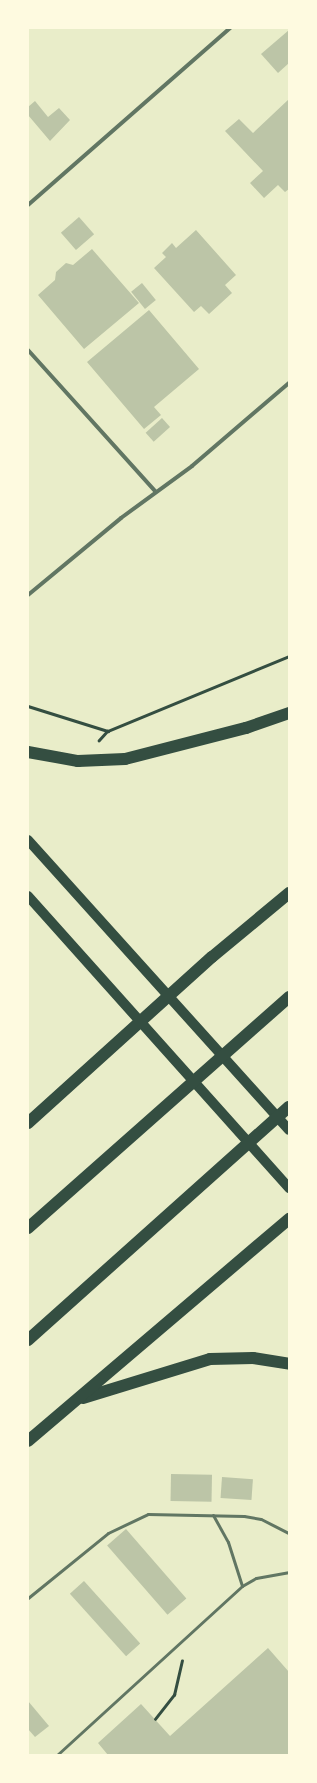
<!DOCTYPE html>
<style>
body{margin:0}
#map{position:relative;width:317px;height:1783px;overflow:hidden;background:#e9edc9;font-family:Arial,sans-serif}
div>[style]{position:absolute}
.building>*{inset:0;background:#bcc5a7;transform-origin:0 0}
.path>*{height:2.5px;margin:-1.25px;padding:0 1.25px;transform-origin:1.25px;border-radius:1.25px;background:#344e41}
.service>*{height:3px;margin:-1.5px;padding:0 1.5px;transform-origin:1.5px;border-radius:1.5px;background:#617663}
.minor>*{height:4px;margin:-2px;padding:0 2px;transform-origin:2px;border-radius:2px;background:#617663}
.primary>*{height:10px;margin:-5px;padding:0 5px;transform-origin:5px;border-radius:5px;background:#344e41}
.motorway>*{height:12px;margin:-6px;padding:0 6px;transform-origin:6px;border-radius:6px;background:#344e41}
span{translate:-50% -50%;white-space:nowrap;text-align:center;line-height:1.15;-webkit-text-stroke:4px #fefae0;paint-order:stroke}
.frame{position:absolute;inset:0;border:29px solid #fefae0;pointer-events:none}
</style>
<div id="map">
<div class="building">
<i style="clip-path:polygon(289px 30px,289px 63px,278px 73px,261px 54px)"></i>
<i style="clip-path:polygon(289px 99px,289px 189px,285px 192px,278px 185px,264px 198px,250px 183px,263px 171px,225px 131px,239px 119px,253px 133px)"></i>
<i style="clip-path:polygon(35px 101px,48px 117px,59px 108px,70px 120px,50px 141px,28px 115px,28px 107px)"></i>
<i style="left:79px;top:217px;width:23px;height:24px;rotate:49deg"></i>
<i style="clip-path:polygon(196px 230px,236px 275px,225px 285px,232px 293px,209px 314px,201px 306px,194px 312px,154px 268px,166px 257px,162px 253px,172px 243px,176px 248px)"></i>
<i style="clip-path:polygon(92px 249px,139px 303px,84px 349px,38px 295px,55px 280px,56px 272px,66px 263px,73px 265px)"></i>
<i style="left:142px;top:283px;width:22px;height:14px;rotate:51deg"></i>
<i style="clip-path:polygon(149px 310px,199px 369px,154px 407px,161px 415px,144px 429px,87px 362px)"></i>
<i style="left:162px;top:418px;width:12px;height:22px;rotate:48deg"></i>
<i style="left:171px;top:1474px;width:41px;height:27px;rotate:1deg"></i>
<i style="left:222px;top:1477px;width:31px;height:21px;rotate:4deg"></i>
<i style="left:126px;top:1529px;width:92px;height:25px;rotate:49deg"></i>
<i style="left:84px;top:1581px;width:84px;height:19px;rotate:48deg"></i>
<i style="clip-path:polygon(268px 1648px,289px 1672px,289px 1755px,108px 1755px,98px 1743px,141px 1704px,170px 1736px)"></i>
<i style="clip-path:polygon(28px 1701px,49px 1726px,35px 1737px,28px 1729px)"></i>
</div>
<div class="path">
<i style="left:28px;top:706px;width:84px;rotate:17.4deg"></i>
<i style="left:108px;top:731px;width:13px;rotate:132deg"></i>
<i style="left:108px;top:731px;width:196px;rotate:-22.5deg"></i>
<i style="left:155px;top:1719px;width:31px;rotate:-52deg"></i>
<i style="left:174px;top:1695px;width:35px;rotate:-77deg"></i>
</div>
<div class="service">
<i style="left:213px;top:1515px;width:31px;rotate:61deg"></i>
<i style="left:228px;top:1542px;width:46px;rotate:72.3deg"></i>
<i style="left:28px;top:1598px;width:103px;rotate:-39.1deg"></i>
<i style="left:108px;top:1533px;width:44px;rotate:-25.4deg"></i>
<i style="left:148px;top:1514px;width:96px;rotate:1.2deg"></i>
<i style="left:244px;top:1516px;width:17px;rotate:10deg"></i>
<i style="left:261px;top:1519px;width:31px;rotate:27deg"></i>
<i style="left:57px;top:1755px;width:251px;rotate:-42.4deg"></i>
<i style="left:242px;top:1586px;width:16px;rotate:-30deg"></i>
<i style="left:256px;top:1578px;width:34px;rotate:-10deg"></i>
</div>
<div class="minor">
<i style="left:28px;top:205px;width:269px;rotate:-41.2deg"></i>
<i style="left:28px;top:350px;width:190px;rotate:48deg"></i>
<i style="left:28px;top:595px;width:121px;rotate:-39.6deg"></i>
<i style="left:121px;top:518px;width:88px;rotate:-36.2deg"></i>
<i style="left:192px;top:466px;width:128px;rotate:-40.6deg"></i>
</div>
<div class="primary">
<i style="left:28px;top:840px;width:390px;rotate:48deg"></i>
<i style="left:28px;top:896px;width:392px;rotate:48.2deg"></i>
</div>
<div class="motorway">
<i style="left:28px;top:752px;width:51px;rotate:10.2deg"></i>
<i style="left:78px;top:761px;width:47px;rotate:-2.4deg"></i>
<i style="left:125px;top:759px;width:125px;rotate:-14.4deg"></i>
<i style="left:246px;top:728px;width:46px;rotate:-19.2deg"></i>
<i style="left:28px;top:1123px;width:248px;rotate:-42.1deg"></i>
<i style="left:212px;top:957px;width:100px;rotate:-39.7deg"></i>
<i style="left:28px;top:1228px;width:349px;rotate:-41.5deg"></i>
<i style="left:28px;top:1340px;width:350px;rotate:-41.8deg"></i>
<i style="left:83px;top:1398px;width:133px;rotate:-17.1deg"></i>
<i style="left:210px;top:1359px;width:43px;rotate:-1.3deg"></i>
<i style="left:253px;top:1358px;width:36px;rotate:9deg"></i>
<i style="left:28px;top:1441px;width:343px;rotate:-40.4deg"></i>
</div>
<div class="frame"></div>
</div>
